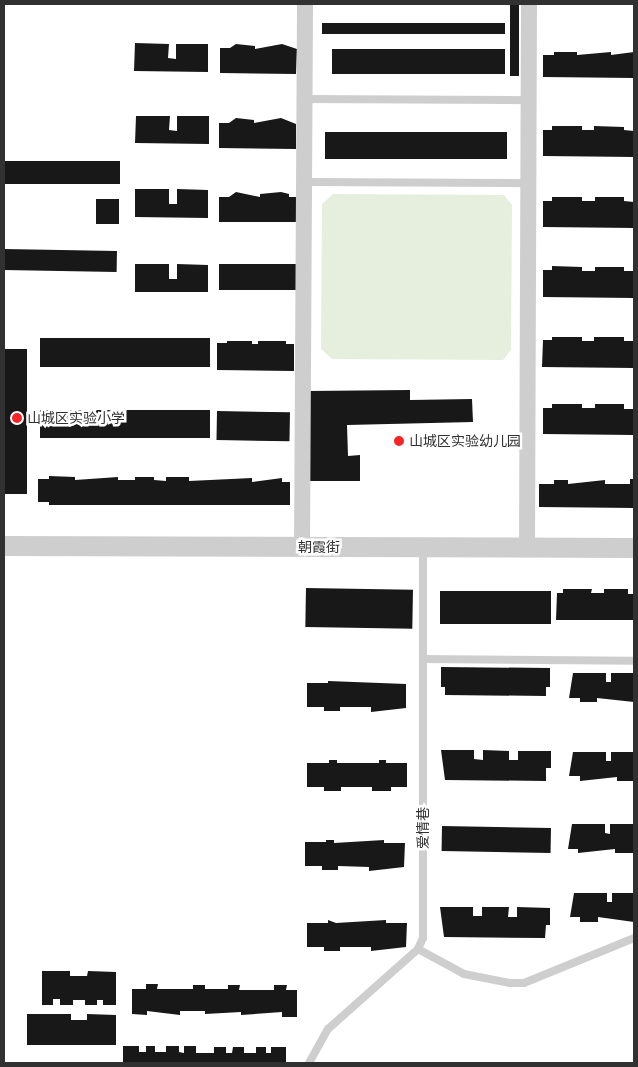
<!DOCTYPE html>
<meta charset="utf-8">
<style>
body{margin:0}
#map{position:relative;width:638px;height:1067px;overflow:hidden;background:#fff;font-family:Barlow,"Noto Sans SC",sans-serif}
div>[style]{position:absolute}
.green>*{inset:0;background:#e6efde}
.building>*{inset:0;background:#181818;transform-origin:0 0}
.service>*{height:8px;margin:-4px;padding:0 4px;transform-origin:4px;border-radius:4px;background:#cecece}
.minor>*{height:16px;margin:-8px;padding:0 8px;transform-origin:8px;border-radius:8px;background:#cecece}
.tertiary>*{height:20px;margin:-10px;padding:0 10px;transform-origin:10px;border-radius:10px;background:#cecece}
.dots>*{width:14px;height:14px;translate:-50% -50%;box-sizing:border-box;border:2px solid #fff;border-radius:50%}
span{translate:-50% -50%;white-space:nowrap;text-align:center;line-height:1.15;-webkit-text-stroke:5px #fff;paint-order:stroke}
.poi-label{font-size:14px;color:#313131}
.left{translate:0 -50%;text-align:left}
.street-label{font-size:14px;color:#313131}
.frame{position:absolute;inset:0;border:5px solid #313131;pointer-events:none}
</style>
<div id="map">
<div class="green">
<i style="clip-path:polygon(333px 194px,504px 195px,512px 205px,511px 350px,503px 360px,332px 359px,321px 349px,322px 204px)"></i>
</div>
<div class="building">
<i style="left:510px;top:4px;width:9px;height:72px"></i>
<i style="left:322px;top:23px;width:183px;height:11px"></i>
<i style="clip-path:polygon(135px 43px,169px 44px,168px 58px,176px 59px,176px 44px,208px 44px,208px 72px,134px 71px)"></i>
<i style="clip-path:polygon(236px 44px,255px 46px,255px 49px,282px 44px,297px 49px,296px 74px,220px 73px,220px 48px,230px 48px)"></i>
<i style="left:332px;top:49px;width:173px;height:25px"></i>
<i style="clip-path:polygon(554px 52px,577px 52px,577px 55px,611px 52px,611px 55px,634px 52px,634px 78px,543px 77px,543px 55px,554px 55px)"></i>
<i style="clip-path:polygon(136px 116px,170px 116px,169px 130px,177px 131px,177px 116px,209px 116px,209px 144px,135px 143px)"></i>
<i style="clip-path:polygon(236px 118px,254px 120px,254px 123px,281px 118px,296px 124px,296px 149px,219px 148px,219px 123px,229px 123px)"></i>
<i style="clip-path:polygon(552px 126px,582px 126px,582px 130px,594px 130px,594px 126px,624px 127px,624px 130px,634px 131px,634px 157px,543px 156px,543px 130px,552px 130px)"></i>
<i style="left:325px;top:132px;width:182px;height:27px"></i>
<i style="left:4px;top:161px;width:116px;height:23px"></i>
<i style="clip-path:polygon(135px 189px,169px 189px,169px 204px,177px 204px,177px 189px,208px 190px,208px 218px,135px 217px)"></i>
<i style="clip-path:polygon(236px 192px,260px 197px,260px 194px,281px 192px,289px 194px,289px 197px,296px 197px,296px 222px,219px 222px,219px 197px,229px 197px)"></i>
<i style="clip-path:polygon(552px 197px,582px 197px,582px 201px,595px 201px,595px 197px,624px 197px,624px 201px,634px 202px,634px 228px,543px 227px,543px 201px,552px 201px)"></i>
<i style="left:96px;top:199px;width:23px;height:25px"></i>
<i style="left:4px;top:249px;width:113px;height:21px;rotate:1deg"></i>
<i style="clip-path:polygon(135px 264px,169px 264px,169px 279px,177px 279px,177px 264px,208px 265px,208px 292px,135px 292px)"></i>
<i style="left:219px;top:264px;width:77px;height:26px"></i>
<i style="clip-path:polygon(552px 266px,582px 267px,582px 271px,595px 271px,595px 267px,624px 267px,624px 271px,634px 271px,634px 298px,543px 297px,543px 270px,552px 270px)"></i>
<i style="clip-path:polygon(552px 337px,582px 337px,582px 341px,594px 341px,594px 337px,624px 337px,624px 341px,634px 341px,634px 368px,542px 367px,543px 340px,552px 340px)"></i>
<i style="left:40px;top:338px;width:170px;height:29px"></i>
<i style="clip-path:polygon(227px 341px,252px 341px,252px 344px,258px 344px,258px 341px,286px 341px,286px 344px,294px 344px,294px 371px,217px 370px,217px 343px,227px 343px)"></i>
<i style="left:4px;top:349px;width:23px;height:145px"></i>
<i style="clip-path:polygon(410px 390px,410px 400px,472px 399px,473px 422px,347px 425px,348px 456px,360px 455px,360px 481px,309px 481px,308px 391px)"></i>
<i style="clip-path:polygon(552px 404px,582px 404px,582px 408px,595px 408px,595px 404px,624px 404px,624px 409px,634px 409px,634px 435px,543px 434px,543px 408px,552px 408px)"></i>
<i style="left:40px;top:410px;width:170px;height:28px"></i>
<i style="left:217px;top:411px;width:73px;height:29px;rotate:1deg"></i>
<i style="clip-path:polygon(49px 476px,75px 477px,75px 480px,118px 477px,118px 480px,135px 480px,135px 477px,154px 477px,154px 480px,166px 481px,166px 477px,189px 477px,189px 481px,252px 478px,252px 482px,282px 478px,282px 482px,290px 482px,290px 505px,49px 505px,49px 502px,38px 502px,38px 479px,49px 479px)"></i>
<i style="clip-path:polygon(630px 479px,634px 479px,634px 508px,539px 507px,539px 484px,554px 484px,554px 480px,568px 480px,568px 484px,605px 480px,605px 484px,630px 484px)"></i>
<i style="left:306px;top:588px;width:107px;height:39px;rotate:1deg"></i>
<i style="clip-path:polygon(563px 589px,592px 589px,591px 593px,604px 593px,604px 589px,628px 589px,628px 594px,634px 594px,634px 620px,556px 620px,557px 593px,563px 593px)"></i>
<i style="left:440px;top:591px;width:111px;height:33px"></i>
<i style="clip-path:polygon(441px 667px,550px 668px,550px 687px,546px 687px,546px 696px,445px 695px,445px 687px,441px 687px)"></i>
<i style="clip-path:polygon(573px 673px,606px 673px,606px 682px,611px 682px,611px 673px,634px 673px,634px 702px,597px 698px,597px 702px,580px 702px,580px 698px,569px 698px)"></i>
<i style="clip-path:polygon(328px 681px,406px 684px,406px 708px,371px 712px,371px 707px,340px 707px,340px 711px,324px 711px,324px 707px,307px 707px,307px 683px,328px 683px)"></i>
<i style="clip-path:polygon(441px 750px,474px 750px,474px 759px,483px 760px,483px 750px,509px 751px,509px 760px,518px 760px,518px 751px,551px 751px,551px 768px,546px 768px,546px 781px,445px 780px)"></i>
<i style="clip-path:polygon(573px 752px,606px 752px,606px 761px,611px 761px,611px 752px,634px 752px,634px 781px,617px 781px,617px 777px,580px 781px,580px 776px,569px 776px)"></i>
<i style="clip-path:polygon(329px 760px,337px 760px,337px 763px,379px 763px,379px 760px,386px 760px,386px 763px,407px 763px,407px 787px,391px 787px,391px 791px,372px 791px,372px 787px,341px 787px,341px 791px,324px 791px,324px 787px,307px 787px,307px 763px,329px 763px)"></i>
<i style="clip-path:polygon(572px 824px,605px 824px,605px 833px,610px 834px,610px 824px,634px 824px,634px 853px,615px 853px,615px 849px,578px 853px,578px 849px,568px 849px)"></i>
<i style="left:442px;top:826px;width:109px;height:25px;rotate:1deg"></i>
<i style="clip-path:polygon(326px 840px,334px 840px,334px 843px,384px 840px,384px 843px,405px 843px,404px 867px,369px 871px,369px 867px,338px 866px,338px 870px,322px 870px,322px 866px,305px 866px,305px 842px,326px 842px)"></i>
<i style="clip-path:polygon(574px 893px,607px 893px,607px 902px,612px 902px,612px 893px,634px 893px,634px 922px,598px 917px,598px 922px,580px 922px,580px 917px,570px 917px)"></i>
<i style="clip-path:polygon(440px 907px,473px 907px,473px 916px,482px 916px,482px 907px,509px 907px,508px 917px,517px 917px,517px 907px,550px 908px,550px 925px,546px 925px,545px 938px,444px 937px)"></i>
<i style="clip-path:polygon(328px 920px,336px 923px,386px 920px,386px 923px,407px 923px,406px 947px,371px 951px,371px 947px,340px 947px,340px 951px,324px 951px,324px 947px,307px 947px,307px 923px,328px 923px)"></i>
<i style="clip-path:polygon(42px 971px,70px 971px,70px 976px,87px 976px,88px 971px,116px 972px,116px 1005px,103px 1005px,103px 1000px,97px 1000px,97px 1005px,85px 1005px,85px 1000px,73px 1000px,73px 1005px,60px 1005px,60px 999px,53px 999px,53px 1005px,42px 1005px)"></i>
<i style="clip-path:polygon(146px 984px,158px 984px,157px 989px,193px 989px,193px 985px,205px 985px,205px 989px,228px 989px,228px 985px,240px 985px,239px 990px,274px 990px,274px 985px,287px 985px,286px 990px,297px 990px,297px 1017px,282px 1017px,282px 1012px,241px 1015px,241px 1012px,205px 1014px,205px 1011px,180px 1011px,180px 1015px,147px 1011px,147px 1015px,132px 1014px,132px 989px,146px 989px)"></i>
<i style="clip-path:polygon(27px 1014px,71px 1014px,71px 1020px,87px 1020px,87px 1014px,116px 1015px,116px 1045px,27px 1045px)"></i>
<i style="clip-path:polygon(123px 1046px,139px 1046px,139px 1052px,146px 1052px,146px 1046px,155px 1046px,155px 1052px,166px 1052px,166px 1046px,179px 1046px,179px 1052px,184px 1053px,184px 1046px,196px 1046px,196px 1053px,214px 1053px,214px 1047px,226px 1047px,226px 1053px,232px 1053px,233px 1047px,244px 1047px,244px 1053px,256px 1053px,256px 1047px,266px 1047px,266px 1053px,271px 1053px,271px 1047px,286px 1047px,286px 1063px,123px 1063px)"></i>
</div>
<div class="service">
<i style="left:305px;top:99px;width:223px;rotate:0.3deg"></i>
<i style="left:304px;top:182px;width:224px;rotate:0.3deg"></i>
<i style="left:423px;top:659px;width:211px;rotate:0.5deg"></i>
<i style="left:418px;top:949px;width:52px;rotate:28.5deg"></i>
<i style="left:464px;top:974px;width:47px;rotate:11.1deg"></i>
<i style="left:510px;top:983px;width:14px"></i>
<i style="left:524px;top:983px;width:119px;rotate:-22.2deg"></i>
<i style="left:309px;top:1063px;width:39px;rotate:-61deg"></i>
<i style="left:328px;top:1029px;width:120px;rotate:-41.6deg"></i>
<i style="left:418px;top:949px;width:12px;rotate:-66deg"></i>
<i style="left:423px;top:938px;width:389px;rotate:-90deg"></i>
</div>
<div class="minor">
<i style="left:302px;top:547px;width:543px;rotate:-89.68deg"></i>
<i style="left:527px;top:547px;width:543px;rotate:-89.79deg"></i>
</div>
<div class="tertiary">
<i style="left:4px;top:546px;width:630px;rotate:0.18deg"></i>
</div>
<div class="dots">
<i style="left:17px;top:418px;background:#f62425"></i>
<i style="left:399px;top:441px;background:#f62425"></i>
</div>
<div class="poi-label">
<span class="left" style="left:27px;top:418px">山城区实验小学</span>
<span class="left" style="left:409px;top:441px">山城区实验幼儿园</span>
</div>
<div class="street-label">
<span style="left:319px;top:547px">朝霞街</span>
<span style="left:423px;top:828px;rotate:-90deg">爱情巷</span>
</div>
<div class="frame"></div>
</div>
